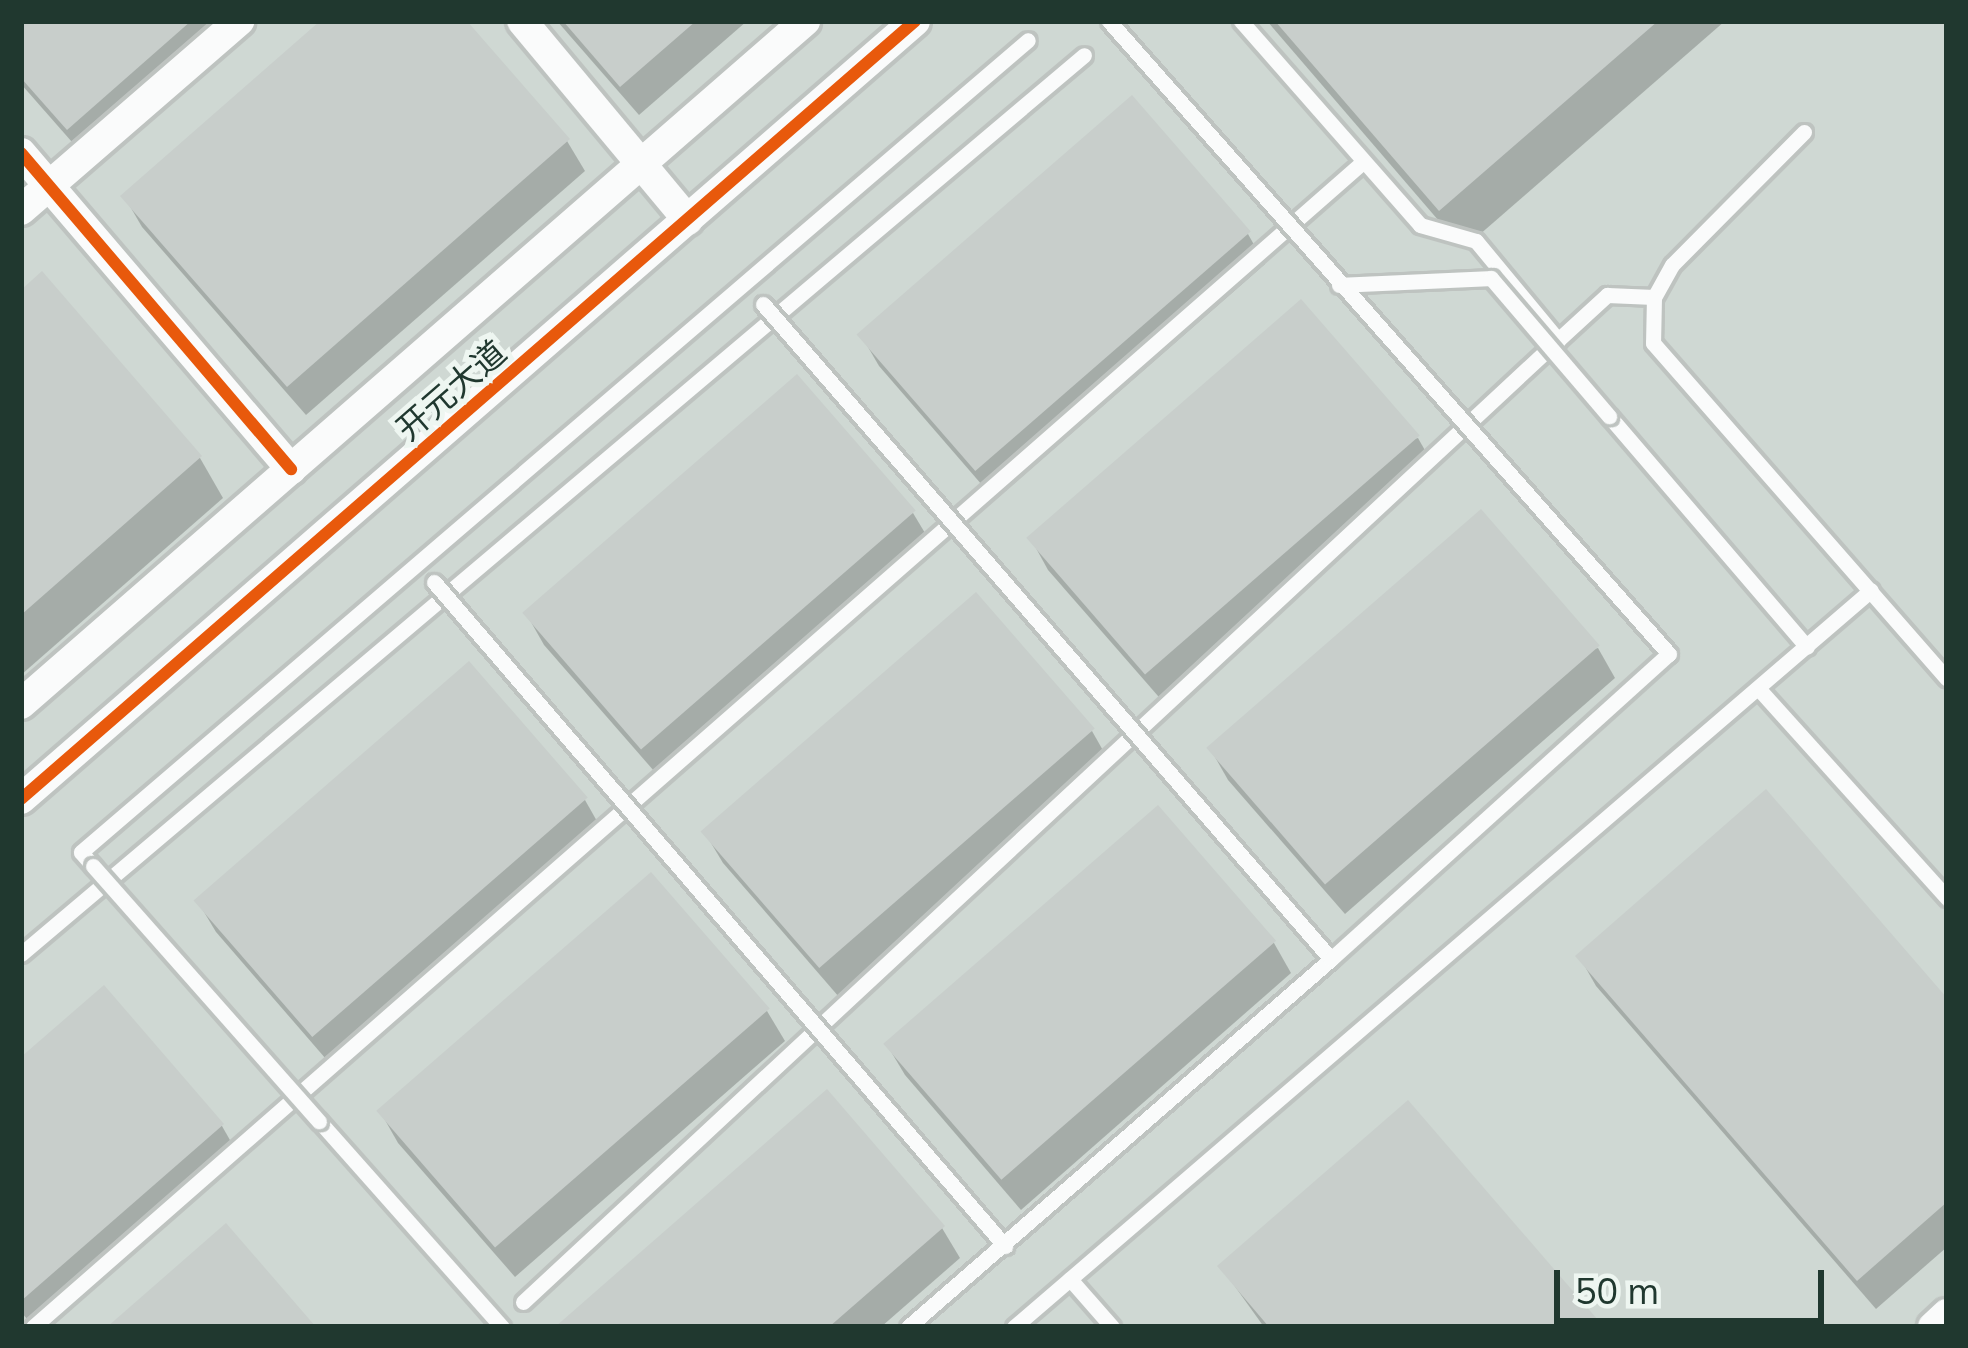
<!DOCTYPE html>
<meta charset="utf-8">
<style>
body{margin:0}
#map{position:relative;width:1968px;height:1348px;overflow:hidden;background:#e1e6e3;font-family:Mulish,"Noto Sans SC",sans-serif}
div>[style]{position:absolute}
.built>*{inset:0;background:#cfd8d3;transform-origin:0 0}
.shadow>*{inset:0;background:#0003}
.building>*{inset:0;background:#c8cecb;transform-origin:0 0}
.roads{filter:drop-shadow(3px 0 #bec3c0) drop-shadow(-3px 0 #bec3c0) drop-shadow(0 3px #bec3c0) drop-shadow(0 -3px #bec3c0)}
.service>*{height:15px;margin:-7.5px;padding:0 7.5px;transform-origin:7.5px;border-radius:7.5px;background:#fafbfb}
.minor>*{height:30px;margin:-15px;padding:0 15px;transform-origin:15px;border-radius:15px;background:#fafbfb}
.bridges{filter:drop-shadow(3px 0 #bec3c0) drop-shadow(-3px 0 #bec3c0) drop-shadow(0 3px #bec3c0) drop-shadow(0 -3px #bec3c0)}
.service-bridge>*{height:15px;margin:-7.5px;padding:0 7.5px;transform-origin:7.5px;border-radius:7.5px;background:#fafbfb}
.cycleway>*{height:12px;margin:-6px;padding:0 6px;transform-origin:6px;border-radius:6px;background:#e8590c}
span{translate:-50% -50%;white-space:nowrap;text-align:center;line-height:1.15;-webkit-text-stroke:10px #eef6f1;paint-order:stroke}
.street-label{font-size:33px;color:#20382f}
.frame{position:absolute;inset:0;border:24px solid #20382f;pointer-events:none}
.scale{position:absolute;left:1554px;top:1270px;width:270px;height:54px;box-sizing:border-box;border:6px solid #20382f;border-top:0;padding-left:15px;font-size:36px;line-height:42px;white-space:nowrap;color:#20382f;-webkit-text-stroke:9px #eef6f1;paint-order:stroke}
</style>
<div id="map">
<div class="built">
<i style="left:21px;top:21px;width:1926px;height:1306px"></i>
</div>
<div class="shadow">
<i style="clip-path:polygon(21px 21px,242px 21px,86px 158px,21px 84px)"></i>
<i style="clip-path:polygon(324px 21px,463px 21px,567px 141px,585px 171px,306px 415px,142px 227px,124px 196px)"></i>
<i style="clip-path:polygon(557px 21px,747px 21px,639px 115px)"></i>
<i style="clip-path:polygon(1267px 21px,1725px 21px,1463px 249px)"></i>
<i style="clip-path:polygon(1248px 234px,1265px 264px,995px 500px,879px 366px,861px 335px)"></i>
<i style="clip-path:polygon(42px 276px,200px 458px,223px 498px,21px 675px,21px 294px)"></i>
<i style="clip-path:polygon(1418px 438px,1435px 468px,1165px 704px,1048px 570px,1031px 539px)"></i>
<i style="clip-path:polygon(913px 513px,931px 543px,661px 779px,544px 645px,527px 615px)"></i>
<i style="clip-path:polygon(1598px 648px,1615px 678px,1345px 914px,1228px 780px,1211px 750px)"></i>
<i style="clip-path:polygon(1092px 731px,1109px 761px,839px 997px,723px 863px,705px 833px)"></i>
<i style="clip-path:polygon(585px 800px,602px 830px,332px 1066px,216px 932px,198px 902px)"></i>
<i style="clip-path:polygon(1157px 809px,1274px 943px,1291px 973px,1021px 1210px,905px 1075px,887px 1045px)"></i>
<i style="clip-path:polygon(1579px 956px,1947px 1003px,1947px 1247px,1876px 1309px,1596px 986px)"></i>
<i style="clip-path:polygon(767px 1011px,785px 1041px,515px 1277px,398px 1143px,381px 1113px)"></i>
<i style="clip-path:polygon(21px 1061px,222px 1126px,239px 1156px,34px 1327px,21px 1312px)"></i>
<i style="clip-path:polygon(942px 1228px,960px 1258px,881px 1327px,560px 1327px)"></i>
<i style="clip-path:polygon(1221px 1267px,1600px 1327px,1264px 1327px)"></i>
</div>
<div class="building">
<i style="clip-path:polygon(21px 21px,191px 21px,67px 130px,21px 78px)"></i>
<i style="clip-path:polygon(320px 21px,467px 21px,570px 139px,287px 387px,120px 196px)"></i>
<i style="clip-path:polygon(563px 21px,696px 21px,620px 87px)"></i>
<i style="clip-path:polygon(1275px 21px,1658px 21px,1439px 211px)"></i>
<i style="left:1132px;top:95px;width:181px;height:365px;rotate:49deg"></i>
<i style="clip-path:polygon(42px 271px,202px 456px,21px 615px,21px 290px)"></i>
<i style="left:1301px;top:299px;width:181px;height:364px;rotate:49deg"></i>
<i style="left:797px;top:374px;width:181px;height:364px;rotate:49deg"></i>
<i style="left:1481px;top:509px;width:181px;height:364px;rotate:49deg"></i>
<i style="left:976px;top:592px;width:181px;height:365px;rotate:49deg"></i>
<i style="left:469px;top:661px;width:181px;height:365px;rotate:49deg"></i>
<i style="clip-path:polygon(1766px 789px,1947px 998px,1947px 1202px,1857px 1281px,1575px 956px)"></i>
<i style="left:1158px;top:805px;width:180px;height:364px;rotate:49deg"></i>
<i style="left:651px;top:872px;width:181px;height:364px;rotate:49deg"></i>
<i style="clip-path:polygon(104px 985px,224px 1124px,21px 1301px,21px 1057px)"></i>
<i style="clip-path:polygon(827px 1089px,945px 1226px,829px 1327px,555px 1327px)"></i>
<i style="clip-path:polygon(1408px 1100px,1604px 1327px,1269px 1327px,1217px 1266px)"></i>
<i style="clip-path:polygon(226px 1223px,316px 1327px,107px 1327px)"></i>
</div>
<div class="roads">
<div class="service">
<i style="left:1241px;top:21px;width:271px;rotate:48.7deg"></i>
<i style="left:1420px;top:225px;width:58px;rotate:15.9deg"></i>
<i style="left:1476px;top:241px;width:129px;rotate:50.4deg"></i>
<i style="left:1558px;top:340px;width:67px;rotate:-42.6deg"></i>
<i style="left:1607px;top:295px;width:47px;rotate:2.4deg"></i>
<i style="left:1804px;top:132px;width:187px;rotate:134.8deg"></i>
<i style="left:1672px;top:265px;width:37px;rotate:119deg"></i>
<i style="left:1654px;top:297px;width:46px;rotate:91.2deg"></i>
<i style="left:1653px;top:343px;width:446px;rotate:48.8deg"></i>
<i style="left:1609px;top:416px;width:304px;rotate:49.4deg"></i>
<i style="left:1758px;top:688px;width:283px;rotate:48deg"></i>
<i style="left:93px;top:866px;width:18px;rotate:-131deg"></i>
<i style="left:81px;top:852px;width:1247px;rotate:-40.61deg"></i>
<i style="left:21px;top:954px;width:1392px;rotate:-40.22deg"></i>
<i style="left:319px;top:1121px;width:276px;rotate:48.4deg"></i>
<i style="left:1070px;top:1279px;width:64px;rotate:48.8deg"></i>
<i style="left:523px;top:1302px;width:1413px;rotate:-42.91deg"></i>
<i style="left:33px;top:1327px;width:1768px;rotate:-41.22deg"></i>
<i style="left:1014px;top:1327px;width:1130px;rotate:-40.69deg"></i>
</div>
<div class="minor">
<i style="left:522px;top:21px;width:259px;rotate:50.2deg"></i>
<i style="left:21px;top:153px;width:416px;rotate:49.5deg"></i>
<i style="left:21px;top:210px;width:289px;rotate:-40.9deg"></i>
<i style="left:21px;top:704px;width:1040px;rotate:-41.06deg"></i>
<i style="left:21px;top:799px;width:1185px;rotate:-41.03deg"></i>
<i style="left:1933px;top:1327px;width:19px;rotate:-43deg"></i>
</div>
</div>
<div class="bridges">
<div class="service-bridge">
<i style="left:1339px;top:285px;width:152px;rotate:-2.6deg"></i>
<i style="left:1491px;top:278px;width:182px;rotate:49.5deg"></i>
<i style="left:763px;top:304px;width:867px;rotate:49.07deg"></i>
<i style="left:434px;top:582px;width:876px;rotate:49.31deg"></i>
<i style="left:93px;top:866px;width:341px;rotate:48.5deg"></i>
<i style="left:908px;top:1327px;width:561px;rotate:-41.02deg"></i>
<i style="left:1331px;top:959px;width:455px;rotate:-42.1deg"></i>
<i style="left:1669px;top:654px;width:845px;rotate:-131.5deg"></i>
</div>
</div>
<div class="cycleway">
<i style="left:21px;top:153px;width:416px;rotate:49.5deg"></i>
<i style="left:21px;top:799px;width:1185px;rotate:-41.03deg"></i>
</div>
<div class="street-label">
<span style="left:451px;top:390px;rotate:-41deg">开元大道</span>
</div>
<div class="frame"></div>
<div class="scale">50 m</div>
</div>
